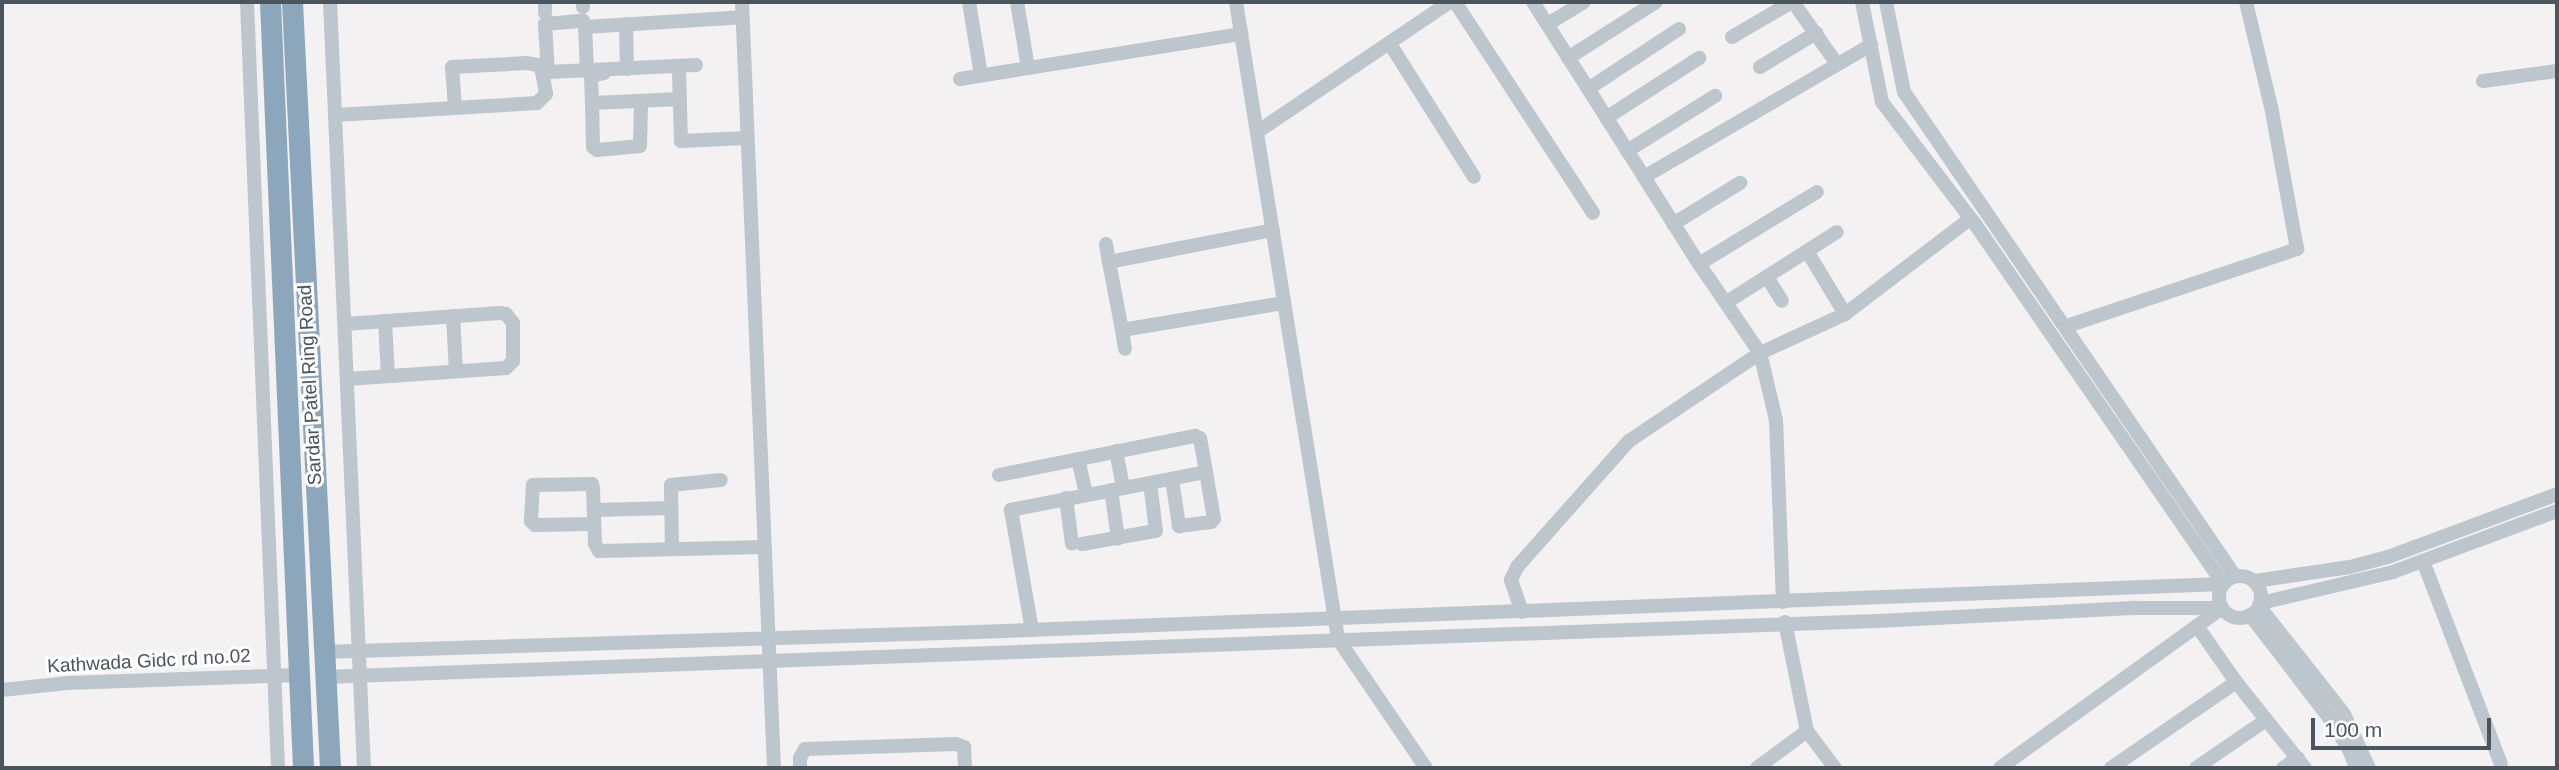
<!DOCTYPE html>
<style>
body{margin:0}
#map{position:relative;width:2559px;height:770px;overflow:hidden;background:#f3f1f1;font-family:Arial,sans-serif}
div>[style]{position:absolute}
.minor>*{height:14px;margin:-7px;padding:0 7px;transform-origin:7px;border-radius:7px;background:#bdc6cc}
.minor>.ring{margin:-7px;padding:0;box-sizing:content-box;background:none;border:14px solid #bdc6cc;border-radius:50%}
.highway>*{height:21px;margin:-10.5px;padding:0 10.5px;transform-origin:10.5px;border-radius:10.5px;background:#8ca7bc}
span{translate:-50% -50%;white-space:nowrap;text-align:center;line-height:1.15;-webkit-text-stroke:6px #fff;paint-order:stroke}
.street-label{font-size:19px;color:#4a555d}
.frame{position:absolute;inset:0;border:4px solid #4a555d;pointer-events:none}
.scale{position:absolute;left:2311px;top:718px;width:180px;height:32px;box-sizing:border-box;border:4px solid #4a555d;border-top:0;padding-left:9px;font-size:21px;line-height:24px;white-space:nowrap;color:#4a555d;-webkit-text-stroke:5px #fff;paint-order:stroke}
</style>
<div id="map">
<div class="minor">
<i style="left:247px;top:2px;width:767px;rotate:87.68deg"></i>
<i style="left:330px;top:2px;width:767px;rotate:87.46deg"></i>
<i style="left:545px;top:2px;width:11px;rotate:90deg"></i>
<i style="left:583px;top:2px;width:5px;rotate:90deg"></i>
<i style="left:742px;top:2px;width:767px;rotate:87.61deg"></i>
<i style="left:969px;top:2px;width:74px;rotate:80.7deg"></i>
<i style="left:1017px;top:2px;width:67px;rotate:80.5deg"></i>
<i style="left:1236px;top:2px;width:645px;rotate:80.9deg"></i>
<i style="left:1338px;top:639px;width:156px;rotate:55.7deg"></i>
<i style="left:1455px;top:2px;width:252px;rotate:56.8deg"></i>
<i style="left:1533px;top:2px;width:207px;rotate:57.6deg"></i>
<i style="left:1793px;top:2px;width:76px;rotate:54.6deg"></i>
<i style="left:1862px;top:2px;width:102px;rotate:78.7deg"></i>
<i style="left:1882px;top:102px;width:153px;rotate:52.7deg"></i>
<i style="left:1975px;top:224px;width:437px;rotate:55.4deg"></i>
<i style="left:1886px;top:2px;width:92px;rotate:78.7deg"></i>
<i style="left:1904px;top:92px;width:586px;rotate:55.63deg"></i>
<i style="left:626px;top:24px;width:45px;rotate:88.7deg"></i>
<i style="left:1548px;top:24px;width:42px;rotate:-31.4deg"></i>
<i style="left:585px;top:27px;width:43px;rotate:87.3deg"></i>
<i style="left:1732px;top:37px;width:69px;rotate:-30.3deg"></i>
<i style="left:1390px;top:44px;width:157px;rotate:57.7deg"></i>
<i style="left:1568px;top:58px;width:104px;rotate:-32.5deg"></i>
<i style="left:696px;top:65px;width:148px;rotate:177.3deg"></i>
<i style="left:548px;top:72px;width:48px;rotate:-93.6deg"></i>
<i style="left:545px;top:24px;width:38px;rotate:-5deg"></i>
<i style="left:583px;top:21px;width:6px;rotate:72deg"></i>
<i style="left:585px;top:27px;width:157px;rotate:-3.6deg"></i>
<i style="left:1760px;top:67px;width:66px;rotate:-31.3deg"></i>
<i style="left:679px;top:71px;width:70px;rotate:88.4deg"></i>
<i style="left:681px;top:141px;width:66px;rotate:-2.6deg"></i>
<i style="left:604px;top:73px;width:13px;rotate:167deg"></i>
<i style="left:591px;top:76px;width:27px;rotate:88deg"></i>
<i style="left:592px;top:103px;width:88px;rotate:-2.6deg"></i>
<i style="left:960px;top:79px;width:285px;rotate:-9.1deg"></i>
<i style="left:2483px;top:81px;width:75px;rotate:-7.7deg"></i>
<i style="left:1588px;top:89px;width:109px;rotate:-33.4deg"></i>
<i style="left:592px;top:103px;width:44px;rotate:88.7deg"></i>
<i style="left:593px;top:147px;width:5px;rotate:37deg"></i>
<i style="left:597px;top:150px;width:43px;rotate:-5.3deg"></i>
<i style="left:640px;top:146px;width:45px;rotate:-88.7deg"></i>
<i style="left:336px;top:115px;width:201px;rotate:-3.4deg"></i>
<i style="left:537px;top:103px;width:13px;rotate:-45deg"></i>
<i style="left:546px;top:94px;width:23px;rotate:-100deg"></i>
<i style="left:542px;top:71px;width:7px;rotate:-124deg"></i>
<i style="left:538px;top:65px;width:11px;rotate:-170deg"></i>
<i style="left:527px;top:63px;width:75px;rotate:176.9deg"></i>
<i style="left:452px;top:67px;width:40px;rotate:85.7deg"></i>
<i style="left:1606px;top:118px;width:111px;rotate:-32.8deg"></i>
<i style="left:1257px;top:132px;width:233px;rotate:-34deg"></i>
<i style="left:1627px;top:151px;width:104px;rotate:-32deg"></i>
<i style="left:1673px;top:224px;width:79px;rotate:-31.5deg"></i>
<i style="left:1273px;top:230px;width:167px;rotate:169deg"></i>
<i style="left:1109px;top:262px;width:69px;rotate:79.2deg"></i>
<i style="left:1122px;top:330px;width:164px;rotate:-9.5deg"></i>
<i style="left:1106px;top:244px;width:18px;rotate:81deg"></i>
<i style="left:1807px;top:251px;width:74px;rotate:58.9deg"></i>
<i style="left:1699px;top:264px;width:103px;rotate:-122.3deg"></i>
<i style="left:1644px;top:177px;width:263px;rotate:-30.2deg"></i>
<i style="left:1767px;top:277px;width:28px;rotate:58deg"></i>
<i style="left:1727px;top:302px;width:130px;rotate:-32.5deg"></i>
<i style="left:453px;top:316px;width:55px;rotate:86.9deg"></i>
<i style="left:385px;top:321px;width:55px;rotate:86.9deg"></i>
<i style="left:345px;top:324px;width:155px;rotate:-4.1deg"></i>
<i style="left:500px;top:313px;width:6px;rotate:9deg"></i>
<i style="left:506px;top:314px;width:11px;rotate:52deg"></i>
<i style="left:513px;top:323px;width:38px;rotate:90deg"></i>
<i style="left:513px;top:361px;width:10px;rotate:135deg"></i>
<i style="left:506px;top:368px;width:159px;rotate:176deg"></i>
<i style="left:2067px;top:326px;width:243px;rotate:-18.5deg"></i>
<i style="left:2297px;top:249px;width:140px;rotate:-100.3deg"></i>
<i style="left:2272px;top:111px;width:112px;rotate:-103.4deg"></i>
<i style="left:1122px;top:330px;width:19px;rotate:81deg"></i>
<i style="left:1116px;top:451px;width:38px;rotate:79deg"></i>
<i style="left:1078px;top:459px;width:37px;rotate:77deg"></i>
<i style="left:999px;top:475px;width:200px;rotate:-11.3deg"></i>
<i style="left:1195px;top:436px;width:5px;rotate:22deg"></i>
<i style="left:1200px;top:438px;width:35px;rotate:80deg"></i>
<i style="left:1206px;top:472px;width:199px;rotate:169deg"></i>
<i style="left:1011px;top:510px;width:122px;rotate:80.1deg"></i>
<i style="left:1172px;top:479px;width:48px;rotate:81.5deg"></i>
<i style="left:1179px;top:526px;width:32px;rotate:-7deg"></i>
<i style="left:1211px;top:522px;width:4px;rotate:-45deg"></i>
<i style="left:1214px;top:519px;width:48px;rotate:-99.7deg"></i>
<i style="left:1111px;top:490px;width:49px;rotate:81.7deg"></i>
<i style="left:1066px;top:498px;width:46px;rotate:82.6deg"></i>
<i style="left:594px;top:510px;width:77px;rotate:-1.5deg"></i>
<i style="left:594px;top:524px;width:59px;rotate:179deg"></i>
<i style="left:535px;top:525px;width:6px;rotate:-135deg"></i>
<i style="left:531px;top:521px;width:36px;rotate:-87deg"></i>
<i style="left:533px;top:485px;width:59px;rotate:-1deg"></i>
<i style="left:592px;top:484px;width:5px;rotate:79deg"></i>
<i style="left:593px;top:489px;width:55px;rotate:87.9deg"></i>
<i style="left:595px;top:544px;width:8px;rotate:60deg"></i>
<i style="left:599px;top:551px;width:165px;rotate:-1.4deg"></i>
<i style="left:1082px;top:544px;width:75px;rotate:-10deg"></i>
<i style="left:1156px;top:531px;width:48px;rotate:-97.1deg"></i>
<i style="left:672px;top:549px;width:64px;rotate:-90.9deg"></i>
<i style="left:671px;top:485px;width:50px;rotate:-5.7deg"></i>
<i style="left:2423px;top:561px;width:217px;rotate:69deg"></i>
<i class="ring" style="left:2219px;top:576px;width:28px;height:28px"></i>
<i style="left:2255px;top:581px;width:96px;rotate:-8.4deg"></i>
<i style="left:2350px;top:567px;width:39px;rotate:-15deg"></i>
<i style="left:2388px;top:557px;width:180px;rotate:-20.4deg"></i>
<i style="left:1783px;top:602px;width:182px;rotate:-92.2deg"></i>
<i style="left:1776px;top:420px;width:69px;rotate:-103.4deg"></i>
<i style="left:1760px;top:353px;width:94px;rotate:-24.6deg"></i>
<i style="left:1845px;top:314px;width:158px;rotate:-37.3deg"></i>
<i style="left:2261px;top:603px;width:136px;rotate:-13.2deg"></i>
<i style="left:2393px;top:572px;width:175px;rotate:-20.4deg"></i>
<i style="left:2259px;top:606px;width:137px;rotate:51.8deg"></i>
<i style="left:2344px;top:714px;width:60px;rotate:65.2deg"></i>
<i style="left:1522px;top:612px;width:34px;rotate:-109deg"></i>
<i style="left:1511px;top:580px;width:14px;rotate:-65deg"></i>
<i style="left:1517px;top:567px;width:169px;rotate:-48.4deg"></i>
<i style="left:1629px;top:441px;width:158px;rotate:-33.9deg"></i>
<i style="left:1760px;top:353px;width:108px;rotate:-124.4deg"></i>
<i style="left:1699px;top:264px;width:138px;rotate:-31.4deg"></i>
<i style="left:2250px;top:615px;width:133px;rotate:52.4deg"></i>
<i style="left:2331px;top:720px;width:37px;rotate:59deg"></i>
<i style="left:2350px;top:752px;width:17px;rotate:69deg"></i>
<i style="left:1785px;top:622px;width:111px;rotate:78.6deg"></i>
<i style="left:1807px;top:731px;width:46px;rotate:52.9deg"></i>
<i style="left:2197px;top:626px;width:68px;rotate:55.1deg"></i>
<i style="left:2236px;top:682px;width:110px;rotate:51.3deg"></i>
<i style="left:323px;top:652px;width:654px;rotate:-1.75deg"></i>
<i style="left:977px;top:632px;width:1247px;rotate:-2.21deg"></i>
<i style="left:325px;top:677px;width:1553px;rotate:-2.07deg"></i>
<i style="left:1877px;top:621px;width:260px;rotate:-2.9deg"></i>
<i style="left:2137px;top:608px;width:85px"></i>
<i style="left:2px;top:690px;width:65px;rotate:-6.1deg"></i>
<i style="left:67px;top:683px;width:232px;rotate:-2deg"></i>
<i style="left:800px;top:768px;width:10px;rotate:-90deg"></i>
<i style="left:800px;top:758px;width:10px;rotate:-61deg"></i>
<i style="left:805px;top:749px;width:151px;rotate:-1.9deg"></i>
<i style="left:956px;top:744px;width:9px;rotate:21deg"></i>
<i style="left:964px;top:747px;width:21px;rotate:87deg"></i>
<i style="left:1757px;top:768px;width:62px;rotate:-36.5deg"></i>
<i style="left:2000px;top:768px;width:274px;rotate:-35.8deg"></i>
<i style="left:2111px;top:768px;width:152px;rotate:-34.5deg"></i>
<i style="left:2196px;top:768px;width:85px;rotate:-34.4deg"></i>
<i style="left:2283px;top:768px;width:18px;rotate:-34deg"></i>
</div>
<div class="highway">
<i style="left:270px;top:2px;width:767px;rotate:87.53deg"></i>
<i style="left:292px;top:2px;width:767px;rotate:87.16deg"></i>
</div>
<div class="street-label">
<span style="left:310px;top:385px;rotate:-93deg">Sardar Patel Ring Road</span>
<span style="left:149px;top:661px;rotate:-3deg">Kathwada Gidc rd no.02</span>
</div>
<div class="frame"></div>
<div class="scale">100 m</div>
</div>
